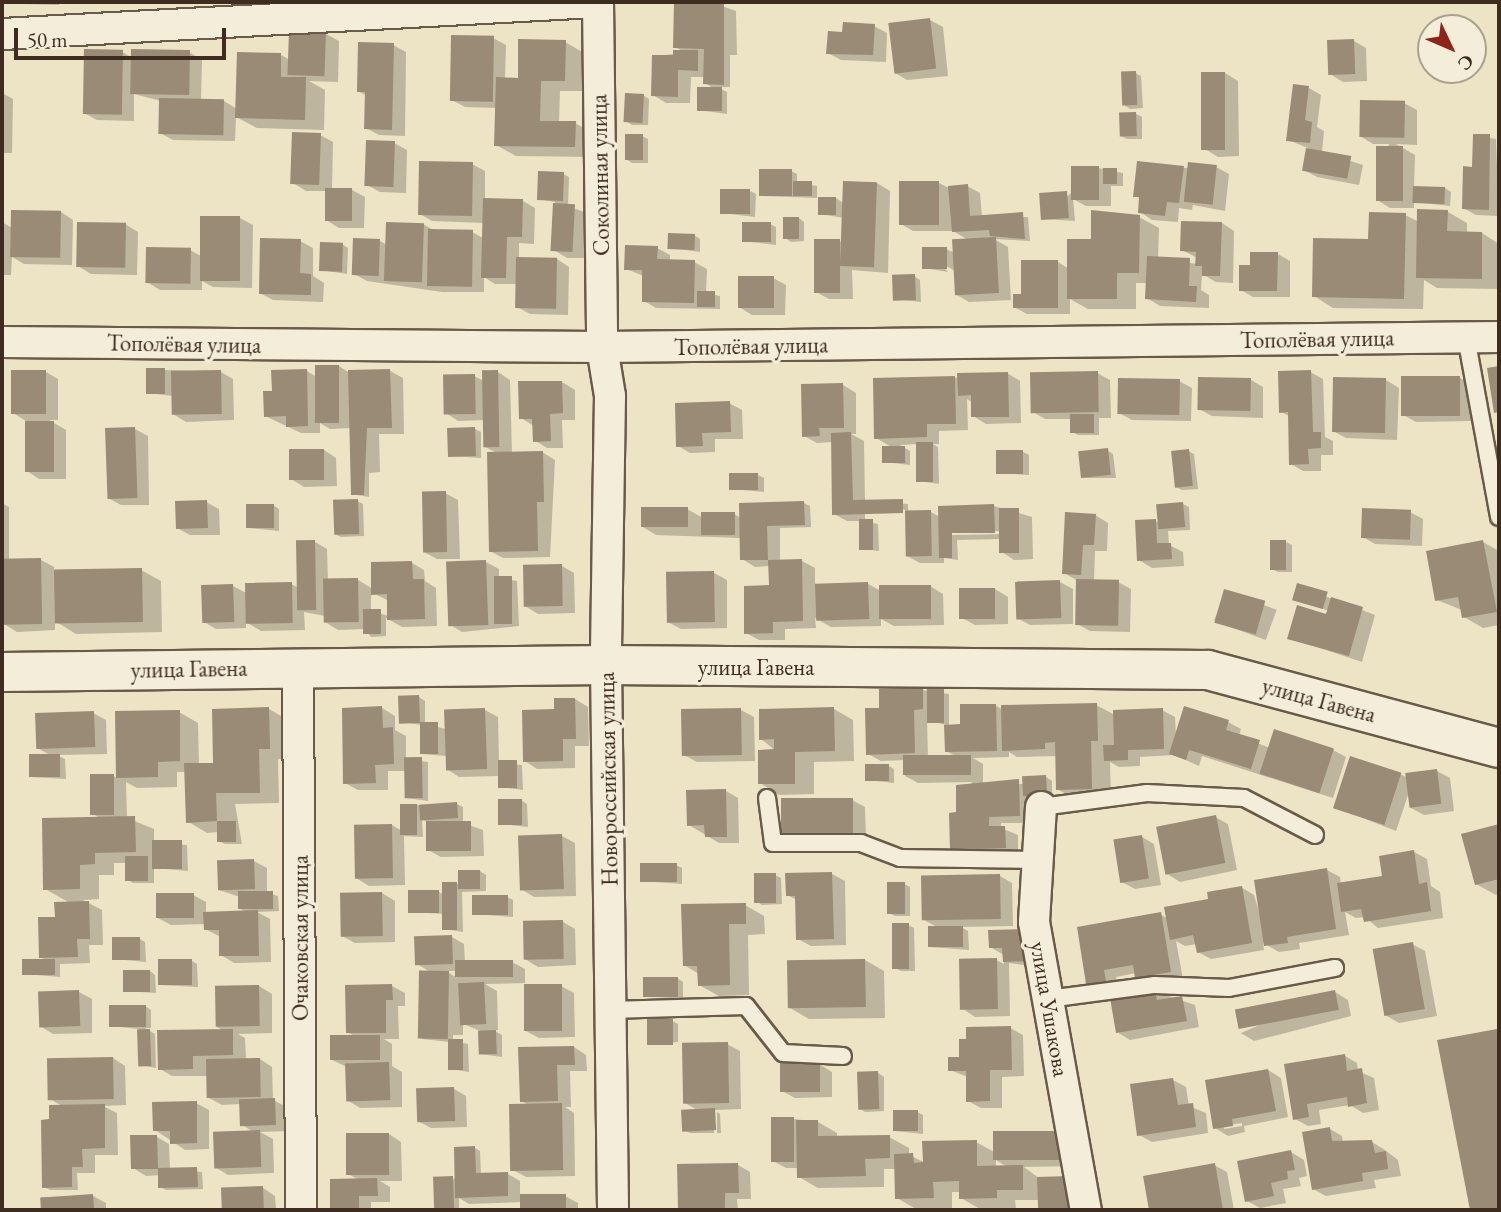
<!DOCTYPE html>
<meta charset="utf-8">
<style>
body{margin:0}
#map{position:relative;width:1501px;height:1212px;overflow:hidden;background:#ede3c5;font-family:"EB Garamond",serif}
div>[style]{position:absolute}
.shadow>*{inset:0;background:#0003;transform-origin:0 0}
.building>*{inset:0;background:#998b76;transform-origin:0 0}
.roads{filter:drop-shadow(2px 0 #6a5a49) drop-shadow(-2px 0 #6a5a49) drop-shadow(0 2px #6a5a49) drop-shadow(0 -2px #6a5a49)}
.service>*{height:16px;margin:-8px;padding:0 8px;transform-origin:8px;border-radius:8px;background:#f3edd9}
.minor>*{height:30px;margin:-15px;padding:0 15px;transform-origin:15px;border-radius:15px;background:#f3edd9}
.tertiary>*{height:38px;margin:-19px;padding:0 19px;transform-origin:19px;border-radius:19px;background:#f3edd9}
span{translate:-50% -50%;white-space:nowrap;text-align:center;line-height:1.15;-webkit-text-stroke:7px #f3edd9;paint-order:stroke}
.street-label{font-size:23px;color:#3f2c20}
.frame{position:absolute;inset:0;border:4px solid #3f2c20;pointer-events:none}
.north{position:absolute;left:1417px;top:14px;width:70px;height:70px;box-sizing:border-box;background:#f3edd9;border:2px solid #aba08f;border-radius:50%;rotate:134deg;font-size:19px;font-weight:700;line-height:28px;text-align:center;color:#3f2c20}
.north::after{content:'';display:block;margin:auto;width:24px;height:32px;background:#8f2418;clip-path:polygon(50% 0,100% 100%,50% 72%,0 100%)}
.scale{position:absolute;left:14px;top:28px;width:212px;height:32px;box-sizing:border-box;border:4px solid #3f2c20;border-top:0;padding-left:9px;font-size:21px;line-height:24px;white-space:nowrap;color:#3f2c20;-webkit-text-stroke:5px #f3edd9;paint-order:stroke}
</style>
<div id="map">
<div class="shadow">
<i style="clip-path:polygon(17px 2px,59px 2px,59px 5px,22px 4px)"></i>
<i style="clip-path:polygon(135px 2px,184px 2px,184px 4px)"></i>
<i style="clip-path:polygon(640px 2px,710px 2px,736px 11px,737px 55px,730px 55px,730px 87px,717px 87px,727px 92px,727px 114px,698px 110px,715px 89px,705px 83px,705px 77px,691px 77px,690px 103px,666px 103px,653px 95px,654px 56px,686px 53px,675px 47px,676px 3px)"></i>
<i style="clip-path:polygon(930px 20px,943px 27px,948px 76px,907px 80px,895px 73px)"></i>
<i style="clip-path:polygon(874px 26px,887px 33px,886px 62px,841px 60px,828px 53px,844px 34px)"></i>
<i style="clip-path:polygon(326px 34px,339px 41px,338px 82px,309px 81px,325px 90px,324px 130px,257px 128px,236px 117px,235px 141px,173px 140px,160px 133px,161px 101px,134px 94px,134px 121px,97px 120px,84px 113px,122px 52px,133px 58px,189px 52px,202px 60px,201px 100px,224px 101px,237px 109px,281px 55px,290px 60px)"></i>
<i style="clip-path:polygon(493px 38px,506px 45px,505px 79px,519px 79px,565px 42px,584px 53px,584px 91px,560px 91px,559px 123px,575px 123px,594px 134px,594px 157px,516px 156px,496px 145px,497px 108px,465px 107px,452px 100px)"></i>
<i style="clip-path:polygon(1354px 41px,1366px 48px,1367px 81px,1343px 82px,1330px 74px)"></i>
<i style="clip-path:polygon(393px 45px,406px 52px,405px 136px,379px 135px,366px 128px,367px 96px,358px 91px)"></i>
<i style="clip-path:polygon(1135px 73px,1141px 76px,1143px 108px,1130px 109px,1124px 105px)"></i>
<i style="clip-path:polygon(1225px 73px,1238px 81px,1239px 156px,1218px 157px,1205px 149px)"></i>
<i style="clip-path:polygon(1309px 88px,1321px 95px,1317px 127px,1324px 131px,1322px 152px,1363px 165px,1359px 185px,1317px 177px,1304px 170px,1308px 148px,1288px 140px)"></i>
<i style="clip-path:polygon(2px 93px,13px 99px,12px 153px,2px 153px)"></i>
<i style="clip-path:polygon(643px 95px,649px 99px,648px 125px,632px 125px,626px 121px)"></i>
<i style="clip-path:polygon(1404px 103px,1417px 110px,1417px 145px,1396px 144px,1415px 155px,1414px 188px,1445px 188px,1451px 192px,1450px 206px,1414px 202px,1414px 208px,1390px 208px,1377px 200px,1389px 144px,1373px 144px,1360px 136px)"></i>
<i style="clip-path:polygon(1136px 114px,1142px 117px,1142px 139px,1127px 139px,1121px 136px)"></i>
<i style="clip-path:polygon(320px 135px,333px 142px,332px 190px,352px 190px,365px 197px,364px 228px,339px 228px,326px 220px,327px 191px,306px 191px,293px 183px)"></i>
<i style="clip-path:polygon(642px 136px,648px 139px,648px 163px,632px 163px,626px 159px)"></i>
<i style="clip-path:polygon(1475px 136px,1496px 139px,1499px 216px,1476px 215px,1463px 208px,1474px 168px)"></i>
<i style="clip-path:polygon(394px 143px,407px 150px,406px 193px,380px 192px,367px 185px)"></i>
<i style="clip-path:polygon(472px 164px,485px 171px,485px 200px,523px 201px,535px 208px,534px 244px,519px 243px,519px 259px,557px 259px,569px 267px,568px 315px,530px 314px,517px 307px,517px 284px,495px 284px,484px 277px,484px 292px,442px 292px,367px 281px,354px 274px,380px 241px,387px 245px,423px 224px,435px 231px,472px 232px,483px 238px,484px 223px,432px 221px,420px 214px)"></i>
<i style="clip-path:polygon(1216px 167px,1229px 174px,1225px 211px,1193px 205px,1192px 210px,1179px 208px,1178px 222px,1152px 220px,1140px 212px,1141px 199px,1135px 196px,1183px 168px)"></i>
<i style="clip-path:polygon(1098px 168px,1123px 173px,1123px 186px,1111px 186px,1111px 206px,1086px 206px,1073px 199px,1075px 221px,1043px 219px)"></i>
<i style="clip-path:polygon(791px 171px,797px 174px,797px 183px,817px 186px,817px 198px,761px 196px)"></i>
<i style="clip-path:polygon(563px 174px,569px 177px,568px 206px,587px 213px,586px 258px,567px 258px,554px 250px,555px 202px,539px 199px)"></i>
<i style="clip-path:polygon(877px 183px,890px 191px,888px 273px,852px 270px,853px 299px,829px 299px,816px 292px,839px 241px,844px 243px,844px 218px,820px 214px,836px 198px,845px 204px)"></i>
<i style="clip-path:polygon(939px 183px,947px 187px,967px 186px,980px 193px,982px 217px,1028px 217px,1030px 241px,994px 239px,1008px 247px,1011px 300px,969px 302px,957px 295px,955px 271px,941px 263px,948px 272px,924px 268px,946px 249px,955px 253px,970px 241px,953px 231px,913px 231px,901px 224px)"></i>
<i style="clip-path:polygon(750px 191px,756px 194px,755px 217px,722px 213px)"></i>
<i style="clip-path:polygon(61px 212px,73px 220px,72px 265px,24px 264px,12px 257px,11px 275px,2px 275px,2px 222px,12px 228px)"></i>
<i style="clip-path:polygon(1093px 212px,1139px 217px,1159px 228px,1158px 258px,1197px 264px,1197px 258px,1182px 250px,1222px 223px,1234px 231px,1233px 283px,1216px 282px,1202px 274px,1201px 290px,1209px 295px,1209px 308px,1160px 306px,1147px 298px,1148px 283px,1136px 283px,1136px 309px,1088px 309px,1070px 299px,1070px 314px,1027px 314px,1014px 307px,1058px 262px,1069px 269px,1093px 241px)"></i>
<i style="clip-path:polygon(1448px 212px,1467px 223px,1467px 233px,1482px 233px,1499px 244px,1499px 289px,1437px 288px,1424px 280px,1423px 309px,1333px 308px,1314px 296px,1370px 241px,1405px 215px,1419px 222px)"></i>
<i style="clip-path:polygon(202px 218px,240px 218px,253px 225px,252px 288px,213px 287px,202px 281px,202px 290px,160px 290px,147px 282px,190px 250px,201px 256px)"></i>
<i style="clip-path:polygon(799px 218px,804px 222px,804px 241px,791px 242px,785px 238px)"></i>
<i style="clip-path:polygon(125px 224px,138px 232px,137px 275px,91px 274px,78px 266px)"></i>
<i style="clip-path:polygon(770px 224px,776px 227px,776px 245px,743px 241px)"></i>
<i style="clip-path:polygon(694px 235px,700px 239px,700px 252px,670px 248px)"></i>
<i style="clip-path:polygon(300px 241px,313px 248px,313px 276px,324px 283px,323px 302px,273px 300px,260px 293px)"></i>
<i style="clip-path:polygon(342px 244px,348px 248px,347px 274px,321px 270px)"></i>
<i style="clip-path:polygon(657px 248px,670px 255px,670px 261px,694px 262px,707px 269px,706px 293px,720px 296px,720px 309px,656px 308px,644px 301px,644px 276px,626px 269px)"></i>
<i style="clip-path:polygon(1278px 254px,1290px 261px,1290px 297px,1253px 297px,1241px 290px,1251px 267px)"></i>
<i style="clip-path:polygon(914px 276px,920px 280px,921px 302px,895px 299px)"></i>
<i style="clip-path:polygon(773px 278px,786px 285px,785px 315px,752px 315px,739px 307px)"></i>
<i style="clip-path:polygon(339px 366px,348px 372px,390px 371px,403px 378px,404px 434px,379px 434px,380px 472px,369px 473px,369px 497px,352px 494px,351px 428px,330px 429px,320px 423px,320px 433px,301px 433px,265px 416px,273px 393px,307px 371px,317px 377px)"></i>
<i style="clip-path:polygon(165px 370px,221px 372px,233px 379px,234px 420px,186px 422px,173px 414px,173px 396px,148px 393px)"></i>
<i style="clip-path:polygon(46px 372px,58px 379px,58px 420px,49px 420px,66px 430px,66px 479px,39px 479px,27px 471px,26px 421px,13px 413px)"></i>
<i style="clip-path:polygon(498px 372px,510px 380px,512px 453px,542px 452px,555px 460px,550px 557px,503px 558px,490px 551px,497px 453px,485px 447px,485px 420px,458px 421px,446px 413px,474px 376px,484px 381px)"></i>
<i style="clip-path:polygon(1310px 372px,1323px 379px,1325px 437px,1333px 441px,1333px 455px,1321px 455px,1321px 471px,1303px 471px,1291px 464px,1289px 416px,1281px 412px)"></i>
<i style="clip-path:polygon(1007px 373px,1020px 381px,1021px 423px,986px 424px,973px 416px,973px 403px,967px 399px,968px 430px,939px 431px,939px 444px,933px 444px,938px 447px,939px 484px,919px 481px,918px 444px,900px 445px,910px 451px,910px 465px,885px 462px,893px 448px,876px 438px,954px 378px)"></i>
<i style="clip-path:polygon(1097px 373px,1110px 380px,1111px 418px,1099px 418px,1099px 435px,1078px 435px,1072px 432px,1071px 419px,1045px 419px,1033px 412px)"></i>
<i style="clip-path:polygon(1460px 378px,1472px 385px,1472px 421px,1416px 422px,1403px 415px)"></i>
<i style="clip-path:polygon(1335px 379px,1386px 380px,1399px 388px,1397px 440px,1346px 438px,1333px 431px)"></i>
<i style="clip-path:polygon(1251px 380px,1263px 387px,1263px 418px,1212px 416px,1199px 409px)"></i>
<i style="clip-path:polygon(1179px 381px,1192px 388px,1191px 421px,1132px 420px,1119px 413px)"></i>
<i style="clip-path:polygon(562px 382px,575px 390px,575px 420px,562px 420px,563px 448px,547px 448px,534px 440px,534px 426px,521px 418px)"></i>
<i style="clip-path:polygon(843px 385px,856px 393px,856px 434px,851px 434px,864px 441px,865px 501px,908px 504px,908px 511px,897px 507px,865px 512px,865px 516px,904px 516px,865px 516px,865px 521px,878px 524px,879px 551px,862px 549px,861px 521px,847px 521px,834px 514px,833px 442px,817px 443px,804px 436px)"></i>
<i style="clip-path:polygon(729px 403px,742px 410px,743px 439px,715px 439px,715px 452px,690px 453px,678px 446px)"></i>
<i style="clip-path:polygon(135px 429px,148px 436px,149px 505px,121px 505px,108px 498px)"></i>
<i style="clip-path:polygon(475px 429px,481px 432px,481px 458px,449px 456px)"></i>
<i style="clip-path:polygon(324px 450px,336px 458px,337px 486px,304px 487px,291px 479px)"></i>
<i style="clip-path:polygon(1107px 450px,1113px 454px,1116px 478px,1083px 478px)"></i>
<i style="clip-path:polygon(1188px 451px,1194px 454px,1198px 489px,1182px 490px,1176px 487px)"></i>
<i style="clip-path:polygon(1023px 452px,1029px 455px,1029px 475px,998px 473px)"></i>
<i style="clip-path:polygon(758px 475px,764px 478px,764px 492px,731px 489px)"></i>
<i style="clip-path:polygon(445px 493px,458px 500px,460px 559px,437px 559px,424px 552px)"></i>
<i style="clip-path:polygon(357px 501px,363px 504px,364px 536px,341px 537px,335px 534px)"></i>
<i style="clip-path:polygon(206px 502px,219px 509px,220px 535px,190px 535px,177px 528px)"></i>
<i style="clip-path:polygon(2px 503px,9px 507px,9px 560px,41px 560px,54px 567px,54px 572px,141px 570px,161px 581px,162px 632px,76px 634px,55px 621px,55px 630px,17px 632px,4px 624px)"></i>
<i style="clip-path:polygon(804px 503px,810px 506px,811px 527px,780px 528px,780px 561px,802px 561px,815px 568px,815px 585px,868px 584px,881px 591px,930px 586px,943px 594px,944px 625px,894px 626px,881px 619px,881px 626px,831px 627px,815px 618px,816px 628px,785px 629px,785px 640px,759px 640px,746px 633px,771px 587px,770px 566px,755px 567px,742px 559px,741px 538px,656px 535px,643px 527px,687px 509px,703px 518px,734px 514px,741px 518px)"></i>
<i style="clip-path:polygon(1183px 504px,1189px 507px,1190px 530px,1168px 531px,1169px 545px,1183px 552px,1184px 566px,1152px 568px,1139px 560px,1155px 521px,1159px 523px)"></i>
<i style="clip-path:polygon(273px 505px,279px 509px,279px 531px,248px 528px)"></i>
<i style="clip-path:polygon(evenodd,994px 506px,1032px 517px,1033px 559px,1014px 560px,1002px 552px,1001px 539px,957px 540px,958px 560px,944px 558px,944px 563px,920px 563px,907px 556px,931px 512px,940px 517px,994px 506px,1004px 531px,1004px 534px,951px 535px,951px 532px,1004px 531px)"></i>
<i style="clip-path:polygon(1410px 512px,1423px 519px,1422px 546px,1375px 544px,1363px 537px)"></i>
<i style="clip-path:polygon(1095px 515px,1108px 523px,1107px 551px,1095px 551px,1094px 581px,1118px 582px,1131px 589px,1130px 632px,1090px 631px,1077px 624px,1078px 581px,1064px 573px)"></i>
<i style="clip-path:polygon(evenodd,315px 542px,327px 549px,328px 581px,358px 580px,373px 589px,412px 563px,424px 570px,425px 581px,436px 588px,437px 626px,402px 627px,386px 618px,386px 636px,371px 637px,365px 629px,338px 630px,325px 622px,325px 616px,304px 612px,305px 630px,261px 631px,246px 622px,246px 628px,216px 629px,204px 622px,233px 586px,248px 594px,291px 584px,299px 588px,315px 542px,371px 592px,389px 601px,389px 616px,371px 611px,371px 592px)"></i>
<i style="clip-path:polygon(1286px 542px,1292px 545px,1292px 572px,1278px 572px,1272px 569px)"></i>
<i style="clip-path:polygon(1483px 542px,1499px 551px,1499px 625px,1483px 628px,1464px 617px,1462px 610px,1437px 600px)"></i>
<i style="clip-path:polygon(486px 562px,499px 569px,499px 578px,517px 581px,519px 626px,462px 632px,449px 624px)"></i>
<i style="clip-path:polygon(562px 566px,574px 573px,575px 613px,538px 614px,525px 606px)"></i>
<i style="clip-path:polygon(714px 573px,727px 580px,727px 628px,681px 629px,668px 622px)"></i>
<i style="clip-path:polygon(1060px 582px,1073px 589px,1073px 624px,1030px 625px,1017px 618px)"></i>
<i style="clip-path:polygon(1298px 586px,1375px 615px,1362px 662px,1290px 638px,1329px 611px,1294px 599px)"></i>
<i style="clip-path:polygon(995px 589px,1008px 597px,1008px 624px,975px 625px,962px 618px)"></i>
<i style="left:1225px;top:591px;width:55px;height:32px;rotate:20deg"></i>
<i style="clip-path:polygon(evenodd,922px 690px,949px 694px,949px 726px,962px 726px,995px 705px,1003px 710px,1096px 705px,1115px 715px,1162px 710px,1175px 717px,1176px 737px,1228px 722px,1241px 729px,1239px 736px,1270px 748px,1333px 750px,1346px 757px,1333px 798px,1202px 756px,1199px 766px,1174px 755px,1140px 757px,1140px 766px,1119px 767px,1110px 762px,1111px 799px,1077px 800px,1057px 789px,1057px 756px,1017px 757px,1009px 752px,1009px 757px,973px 758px,983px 764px,983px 784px,1023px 784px,1046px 777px,1052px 781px,1052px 797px,1032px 798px,1032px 823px,1001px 823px,1001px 828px,1018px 835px,1018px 855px,964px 856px,952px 849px,958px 814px,972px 782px,918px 783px,905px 776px,905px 760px,881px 761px,868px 754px,881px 710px,922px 690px,927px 720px,946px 725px,946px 751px,957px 757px,928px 757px,927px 720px)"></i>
<i style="clip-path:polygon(419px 697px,425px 701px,425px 724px,446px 729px,485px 710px,498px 717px,499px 763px,522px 765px,523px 790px,500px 787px,500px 776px,459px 777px,447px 769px,446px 756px,422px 754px,422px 725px,401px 722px)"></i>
<i style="clip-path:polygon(575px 699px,588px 707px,589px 746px,575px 746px,575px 768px,537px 769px,525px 761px,556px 711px,555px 700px)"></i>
<i style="clip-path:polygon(382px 708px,395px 716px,395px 730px,406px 736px,406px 759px,428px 762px,428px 801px,406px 798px,406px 771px,388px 771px,388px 790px,358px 790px,345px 783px)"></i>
<i style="clip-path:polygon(269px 709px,288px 720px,289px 759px,278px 759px,279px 803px,235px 804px,242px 844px,225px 844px,219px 841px,219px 832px,207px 833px,187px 821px,186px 772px,177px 772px,177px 787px,137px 788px,126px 782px,127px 818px,154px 829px,154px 843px,187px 845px,188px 871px,154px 868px,154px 883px,133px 883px,128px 880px,127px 863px,114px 863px,114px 875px,99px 875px,99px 899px,83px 900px,102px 910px,103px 945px,89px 945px,90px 963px,60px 964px,60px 977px,24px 974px,48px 961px,40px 957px,56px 918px,70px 903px,45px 889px,101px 819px,93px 814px,113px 776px,118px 778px,116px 713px,179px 712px,198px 723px,199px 765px,214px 764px)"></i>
<i style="clip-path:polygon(834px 709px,853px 720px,854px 761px,814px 762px,814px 794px,779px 795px,760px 783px,776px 751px,761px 739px)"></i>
<i style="clip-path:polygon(741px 710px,754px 717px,755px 761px,697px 762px,684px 755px)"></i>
<i style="clip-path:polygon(93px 713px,106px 720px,107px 754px,57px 755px,65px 759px,66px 779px,31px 777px,52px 756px,37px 748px)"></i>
<i style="clip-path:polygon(889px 766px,894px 769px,894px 783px,867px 780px)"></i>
<i style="clip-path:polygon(1437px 771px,1450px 778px,1454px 811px,1424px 815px,1411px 808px,1409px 792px,1396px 831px,1335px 807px,1400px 774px,1408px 778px)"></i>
<i style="clip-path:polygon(726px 791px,738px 798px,739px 843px,719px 843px,689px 825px)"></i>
<i style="clip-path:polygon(521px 800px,527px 804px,528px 827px,500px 824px)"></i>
<i style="clip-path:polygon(852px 800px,865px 807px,866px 840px,797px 842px)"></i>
<i style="clip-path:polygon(457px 804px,463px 807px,463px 823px,483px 830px,484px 856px,441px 857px,428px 850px,427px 822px,422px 819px,423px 837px,404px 836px,405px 885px,369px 886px,356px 878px,392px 825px,402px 831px,416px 805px)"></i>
<i style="clip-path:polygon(1215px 817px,1228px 824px,1237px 870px,1180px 882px,1167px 874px)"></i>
<i style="clip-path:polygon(1499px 826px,1499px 894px,1496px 895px,1476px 884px,1464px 835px)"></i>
<i style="clip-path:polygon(562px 836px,575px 843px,576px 896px,534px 897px,521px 889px)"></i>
<i style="clip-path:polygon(1142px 837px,1154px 844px,1161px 885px,1135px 889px,1122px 882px)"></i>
<i style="clip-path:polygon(1414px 852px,1427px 859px,1431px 886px,1440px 892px,1443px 918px,1378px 928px,1365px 917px,1356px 918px,1345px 912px,1349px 935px,1299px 943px,1300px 949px,1279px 952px,1263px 943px,1264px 950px,1211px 959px,1198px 952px,1197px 944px,1185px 946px,1176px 941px,1183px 979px,1150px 985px,1136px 973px,1116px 977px,1118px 988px,1101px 991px,1088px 983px,1160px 914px,1168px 919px,1241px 887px,1254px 895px,1264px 929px,1327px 870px,1340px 877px,1341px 884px,1384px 877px)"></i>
<i style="clip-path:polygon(254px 861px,267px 868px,267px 893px,278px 896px,279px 911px,257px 912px,270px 919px,271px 962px,234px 963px,221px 955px,221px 937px,205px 929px,205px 924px,171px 925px,158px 918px,193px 895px,206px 902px,206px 913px,247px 912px,240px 909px,240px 897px,219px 890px)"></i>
<i style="clip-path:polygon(676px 865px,682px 868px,682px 884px,642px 881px)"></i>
<i style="clip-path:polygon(480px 871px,486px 875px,486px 891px,462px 892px,463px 932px,445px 929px,445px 914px,410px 912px,439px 892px,444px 895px,444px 884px,460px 884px)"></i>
<i style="clip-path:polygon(832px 874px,845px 881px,846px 945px,811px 946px,798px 939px,797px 900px,787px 895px)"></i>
<i style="clip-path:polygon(775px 875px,781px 878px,782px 904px,762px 905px,756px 901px)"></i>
<i style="clip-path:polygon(1000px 876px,1012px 883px,1013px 926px,961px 927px,968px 931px,969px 950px,930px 947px,939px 928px,924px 920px)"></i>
<i style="clip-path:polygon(904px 884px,910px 887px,910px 916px,895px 916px,889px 913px)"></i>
<i style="clip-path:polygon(382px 893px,395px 901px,395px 942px,355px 943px,342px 936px)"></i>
<i style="clip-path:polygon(507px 897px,513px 900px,513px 917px,474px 914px)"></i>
<i style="clip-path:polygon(745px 905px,764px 916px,765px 934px,748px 935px,749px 995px,719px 996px,699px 985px,699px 974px,684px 965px)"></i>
<i style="clip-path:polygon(563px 922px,575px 929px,576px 965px,538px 967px,525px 959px)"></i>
<i style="clip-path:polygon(908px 925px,914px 928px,915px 971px,901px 971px,895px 968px)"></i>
<i style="clip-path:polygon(990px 932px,1038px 967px,1009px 963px,1010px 1016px,975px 1017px,963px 1009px,996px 960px,1004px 964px,1004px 955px,990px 947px)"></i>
<i style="clip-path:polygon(evenodd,452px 937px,464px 944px,465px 963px,512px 962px,525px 969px,525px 983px,485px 984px,497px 991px,498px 1030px,493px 1030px,502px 1035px,502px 1057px,480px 1054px,480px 1031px,463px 1024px,463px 1035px,453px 1035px,453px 1041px,468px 1044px,469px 1072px,450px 1069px,450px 1042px,422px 1039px,432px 973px,417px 964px,452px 937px,446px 971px,457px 971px,457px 978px,446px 971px)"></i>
<i style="clip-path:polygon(140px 939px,145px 942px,146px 962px,114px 959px)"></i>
<i style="clip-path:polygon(1412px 944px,1425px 951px,1437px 1016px,1399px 1023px,1387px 1016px)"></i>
<i style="clip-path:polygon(865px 960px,884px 971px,885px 1018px,809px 1019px,790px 1008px)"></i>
<i style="clip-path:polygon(192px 961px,197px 964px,198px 987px,160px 985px)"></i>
<i style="clip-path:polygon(150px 971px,155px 975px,156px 993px,125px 991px)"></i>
<i style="clip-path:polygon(677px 978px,683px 982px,683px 999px,644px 996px)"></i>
<i style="clip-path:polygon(259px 986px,272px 994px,272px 1033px,238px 1034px,245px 1038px,246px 1060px,260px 1059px,272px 1067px,273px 1100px,287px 1107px,288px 1131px,260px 1132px,273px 1139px,274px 1173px,228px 1175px,215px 1167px,253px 1132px,241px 1124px,240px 1104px,222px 1105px,209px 1098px,208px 1076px,172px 1076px,160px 1069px,224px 1031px,217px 1027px)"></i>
<i style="clip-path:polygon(392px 986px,405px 993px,405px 1006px,398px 1006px,399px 1039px,384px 1039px,392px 1044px,392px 1066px,402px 1072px,402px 1107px,360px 1108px,347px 1100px,347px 1067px,332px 1060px,356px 1037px,347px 1032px)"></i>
<i style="clip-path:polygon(561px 986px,574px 993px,575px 1037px,539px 1038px,526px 1031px)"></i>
<i style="clip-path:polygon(1154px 991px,1195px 1005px,1199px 1027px,1130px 1040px,1117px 1032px)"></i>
<i style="clip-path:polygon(79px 992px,92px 999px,92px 1033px,53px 1034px,40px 1026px)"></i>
<i style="clip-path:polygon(1335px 992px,1348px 1000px,1351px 1016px,1254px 1041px,1241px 1033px)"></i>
<i style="clip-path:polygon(145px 1006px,151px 1010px,151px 1028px,145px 1028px,155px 1034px,156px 1068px,139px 1065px,138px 1029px,112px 1026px)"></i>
<i style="clip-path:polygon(672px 1021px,678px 1024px,678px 1042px,650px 1044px)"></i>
<i style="clip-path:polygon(1010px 1028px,1023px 1035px,1024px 1076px,1002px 1077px,1002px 1108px,981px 1108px,968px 1101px,968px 1077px,950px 1070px)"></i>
<i style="clip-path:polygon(1497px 1031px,1499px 1210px,1472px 1210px,1439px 1042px)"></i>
<i style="clip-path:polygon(727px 1044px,740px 1051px,741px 1109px,714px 1110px,714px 1133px,690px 1133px,684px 1130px,699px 1111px,685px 1103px)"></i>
<i style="clip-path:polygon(574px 1047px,586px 1055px,587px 1071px,570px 1071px,571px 1107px,565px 1107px,574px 1113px,575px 1176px,526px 1177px,513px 1170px,531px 1106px,521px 1101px)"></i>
<i style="clip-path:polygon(1345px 1056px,1357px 1063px,1358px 1071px,1374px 1078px,1379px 1110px,1363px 1113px,1350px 1105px,1319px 1110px,1321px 1124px,1308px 1126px,1295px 1119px)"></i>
<i style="clip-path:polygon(113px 1058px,125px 1066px,126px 1105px,103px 1106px,117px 1113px,118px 1155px,95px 1155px,95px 1173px,77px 1173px,78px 1190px,50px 1190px,44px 1187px,51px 1121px,64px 1107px,50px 1099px)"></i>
<i style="clip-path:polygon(819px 1064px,832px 1072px,832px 1097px,795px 1098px,782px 1091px)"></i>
<i style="clip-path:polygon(evenodd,1268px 1070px,1281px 1078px,1288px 1117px,1244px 1126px,1245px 1132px,1228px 1136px,1215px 1128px,1268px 1070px,1242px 1123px,1242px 1126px,1224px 1129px,1224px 1126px,1242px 1123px)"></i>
<i style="clip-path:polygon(878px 1073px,884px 1077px,884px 1111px,865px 1112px,859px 1108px)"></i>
<i style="clip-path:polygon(1173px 1080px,1186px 1087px,1189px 1106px,1206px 1113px,1208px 1133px,1152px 1142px,1139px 1135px)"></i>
<i style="clip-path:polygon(454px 1089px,466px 1096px,467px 1127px,431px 1128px,418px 1121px)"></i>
<i style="clip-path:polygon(196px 1103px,209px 1110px,209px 1149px,185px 1150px,155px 1130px)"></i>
<i style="clip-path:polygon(717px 1112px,720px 1114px,721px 1133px,717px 1133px)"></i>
<i style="clip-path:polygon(917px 1112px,923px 1115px,923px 1134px,895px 1131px)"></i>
<i style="clip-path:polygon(evenodd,794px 1119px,818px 1122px,837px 1133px,837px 1138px,889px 1137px,909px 1148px,909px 1155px,924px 1162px,976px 1142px,996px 1153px,1063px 1132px,1076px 1166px,1024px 1167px,1082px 1210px,1040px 1210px,1040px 1200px,1015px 1200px,1016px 1209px,980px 1209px,961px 1198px,961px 1192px,952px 1192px,952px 1208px,916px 1209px,897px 1198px,897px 1169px,884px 1169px,884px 1187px,818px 1188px,799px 1177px,799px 1168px,786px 1168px,773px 1161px,794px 1119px,996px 1160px,1007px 1167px,996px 1167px,996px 1160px)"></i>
<i style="clip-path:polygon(1330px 1129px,1342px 1136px,1343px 1143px,1372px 1142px,1385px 1150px,1398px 1160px,1401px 1176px,1374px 1180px,1376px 1188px,1326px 1196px,1313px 1189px)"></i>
<i style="clip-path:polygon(389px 1134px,401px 1142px,402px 1181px,380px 1181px,390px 1187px,390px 1202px,371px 1202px,371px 1210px,332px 1210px,331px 1181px,359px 1180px,348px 1174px)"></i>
<i style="clip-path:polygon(157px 1137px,169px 1144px,170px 1170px,202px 1172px,203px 1189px,166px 1190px,160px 1187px,160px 1175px,146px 1176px,133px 1168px)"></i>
<i style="clip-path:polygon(475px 1148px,480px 1151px,481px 1175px,508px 1174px,520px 1181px,520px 1197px,565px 1196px,578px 1203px,578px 1210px,522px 1210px,522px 1202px,469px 1204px,459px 1198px,459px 1210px,435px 1207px)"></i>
<i style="clip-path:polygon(1291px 1152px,1304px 1160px,1307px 1176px,1299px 1178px,1301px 1186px,1283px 1189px,1286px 1203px,1260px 1208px,1247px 1201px)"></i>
<i style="clip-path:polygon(738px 1165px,750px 1172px,751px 1199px,737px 1199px,738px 1210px,680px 1210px,679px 1166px)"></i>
<i style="clip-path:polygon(1214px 1165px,1227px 1172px,1234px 1210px,1151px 1210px,1145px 1177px)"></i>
<i style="clip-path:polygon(263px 1188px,275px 1196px,276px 1210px,223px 1210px,222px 1189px)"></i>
<i style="clip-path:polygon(93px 1196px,106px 1203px,106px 1210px,42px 1210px,41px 1197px)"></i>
</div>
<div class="building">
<i style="clip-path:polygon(674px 2px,724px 2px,724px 85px,703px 84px,704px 49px,673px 48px)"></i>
<i style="left:930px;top:18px;width:51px;height:42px;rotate:83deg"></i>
<i style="clip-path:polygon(843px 22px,875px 24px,873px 55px,826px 54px,828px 31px,842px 32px)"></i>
<i style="left:289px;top:31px;width:37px;height:44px;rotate:2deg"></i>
<i style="left:451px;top:35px;width:43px;height:66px;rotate:1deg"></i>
<i style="clip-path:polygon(518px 39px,566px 40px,565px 81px,541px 81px,540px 121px,576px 121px,575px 147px,494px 146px,496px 77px,518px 78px)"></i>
<i style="left:1354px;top:39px;width:35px;height:27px;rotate:88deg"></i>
<i style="clip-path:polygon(358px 42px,394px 43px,392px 130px,364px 129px,365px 92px,357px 92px)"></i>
<i style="left:84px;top:49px;width:39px;height:65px;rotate:1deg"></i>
<i style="left:131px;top:49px;width:59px;height:45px;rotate:1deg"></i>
<i style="clip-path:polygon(673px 50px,698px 50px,698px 71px,678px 70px,678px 97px,651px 96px,652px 55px,673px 55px)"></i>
<i style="clip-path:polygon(237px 52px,281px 53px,281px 77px,306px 77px,305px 120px,235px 118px)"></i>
<i style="left:1136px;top:71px;width:34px;height:15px;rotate:88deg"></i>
<i style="left:1201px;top:72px;width:24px;height:78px"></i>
<i style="clip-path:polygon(1293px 84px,1309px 86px,1305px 120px,1312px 122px,1310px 143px,1286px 141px)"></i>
<i style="left:697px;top:87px;width:25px;height:24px"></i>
<i style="left:625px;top:93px;width:19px;height:29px;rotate:3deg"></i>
<i style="left:159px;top:98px;width:65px;height:36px;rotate:1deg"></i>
<i style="left:1360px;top:100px;width:45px;height:37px;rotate:1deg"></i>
<i style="left:1136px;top:112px;width:24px;height:17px;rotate:88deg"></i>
<i style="left:292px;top:132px;width:29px;height:52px;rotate:2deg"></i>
<i style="left:625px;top:134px;width:18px;height:26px"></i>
<i style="clip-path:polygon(1473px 134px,1490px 134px,1489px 210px,1462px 209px,1463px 166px,1472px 167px)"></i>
<i style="left:366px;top:140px;width:29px;height:46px;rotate:2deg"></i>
<i style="left:1376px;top:146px;width:27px;height:55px"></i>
<i style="left:1306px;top:148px;width:46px;height:23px;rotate:10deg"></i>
<i style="left:419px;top:161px;width:54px;height:54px;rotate:1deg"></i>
<i style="clip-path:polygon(1137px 161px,1184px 166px,1179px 203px,1167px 202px,1165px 216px,1138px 213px,1139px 197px,1133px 197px)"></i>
<i style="left:1188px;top:162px;width:29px;height:40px;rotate:6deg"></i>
<i style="left:1099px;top:166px;width:34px;height:28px;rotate:90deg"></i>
<i style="left:1103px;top:168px;width:14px;height:16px"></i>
<i style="left:792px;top:169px;width:27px;height:33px;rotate:90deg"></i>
<i style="left:538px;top:171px;width:26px;height:29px;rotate:2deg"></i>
<i style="left:793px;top:181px;width:19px;height:15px"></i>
<i style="left:843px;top:181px;width:34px;height:85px;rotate:2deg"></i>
<i style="left:899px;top:181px;width:40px;height:44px"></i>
<i style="clip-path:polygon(968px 184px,970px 216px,1023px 212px,1025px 239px,990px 236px,989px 230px,952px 232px,948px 186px)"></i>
<i style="left:1413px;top:186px;width:32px;height:17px;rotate:2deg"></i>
<i style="left:325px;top:188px;width:27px;height:33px"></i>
<i style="left:720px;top:189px;width:30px;height:25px"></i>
<i style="left:1067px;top:191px;width:27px;height:28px;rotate:86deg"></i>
<i style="left:818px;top:197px;width:18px;height:18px"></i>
<i style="clip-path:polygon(483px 198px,523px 199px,522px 237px,507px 237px,506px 278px,481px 278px)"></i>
<i style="left:553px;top:203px;width:22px;height:48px;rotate:3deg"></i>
<i style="clip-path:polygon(1417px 209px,1448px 210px,1447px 231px,1482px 232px,1482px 279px,1416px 278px)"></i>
<i style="left:11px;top:210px;width:50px;height:47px;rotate:1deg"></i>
<i style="clip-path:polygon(1091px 210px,1140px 215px,1139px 273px,1117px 273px,1117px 299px,1067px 299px,1067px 239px,1091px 239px)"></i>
<i style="clip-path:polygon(1369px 212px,1406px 213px,1404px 299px,1312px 297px,1313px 238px,1368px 239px)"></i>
<i style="left:200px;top:216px;width:40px;height:65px"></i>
<i style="left:783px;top:217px;width:16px;height:22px"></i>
<i style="clip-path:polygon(1181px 221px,1222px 222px,1220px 276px,1202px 276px,1202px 266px,1195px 266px,1196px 252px,1180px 251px)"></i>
<i style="left:77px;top:222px;width:49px;height:45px;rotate:1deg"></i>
<i style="left:386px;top:222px;width:38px;height:59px;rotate:2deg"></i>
<i style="left:742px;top:222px;width:29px;height:20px"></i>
<i style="left:428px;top:229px;width:45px;height:57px;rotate:1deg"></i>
<i style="left:668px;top:233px;width:27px;height:16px;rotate:2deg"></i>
<i style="left:996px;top:237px;width:56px;height:44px;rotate:87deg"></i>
<i style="clip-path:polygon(260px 238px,301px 239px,300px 273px,311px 274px,311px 295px,259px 294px)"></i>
<i style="left:353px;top:238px;width:27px;height:37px;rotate:2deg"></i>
<i style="left:814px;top:239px;width:26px;height:54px"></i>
<i style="left:320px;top:242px;width:23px;height:29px;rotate:2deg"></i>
<i style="clip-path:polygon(625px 245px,658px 246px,657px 259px,695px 260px,694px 303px,642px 302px,642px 270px,624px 270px)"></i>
<i style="left:146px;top:247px;width:45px;height:36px;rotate:1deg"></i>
<i style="left:922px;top:247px;width:25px;height:22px"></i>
<i style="clip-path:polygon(1250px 252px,1278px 252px,1277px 291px,1239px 291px,1239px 265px,1250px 265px)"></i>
<i style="clip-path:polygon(1147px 256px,1190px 258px,1189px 286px,1197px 286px,1196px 302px,1145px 299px)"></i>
<i style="left:516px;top:257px;width:41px;height:51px;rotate:1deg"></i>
<i style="clip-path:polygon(1021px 260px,1058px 260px,1058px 308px,1013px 308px,1013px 294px,1021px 294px)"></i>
<i style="left:915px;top:274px;width:26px;height:23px;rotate:88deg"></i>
<i style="left:738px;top:276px;width:36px;height:32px"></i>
<i style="left:697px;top:291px;width:18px;height:16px"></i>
<i style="left:315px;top:365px;width:24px;height:58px"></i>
<i style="clip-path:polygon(1499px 366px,1499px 412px,1494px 413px,1487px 368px)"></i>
<i style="left:146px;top:368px;width:19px;height:26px"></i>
<i style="clip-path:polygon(307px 369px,308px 426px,286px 427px,286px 416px,264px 417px,263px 391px,272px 391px,271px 370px)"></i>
<i style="clip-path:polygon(390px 369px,392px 428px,367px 428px,364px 495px,351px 495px,348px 370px)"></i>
<i style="left:46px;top:370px;width:44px;height:35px;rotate:90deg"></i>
<i style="left:221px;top:370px;width:44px;height:50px;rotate:89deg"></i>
<i style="left:498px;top:370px;width:77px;height:16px;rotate:89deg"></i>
<i style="clip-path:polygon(1311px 370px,1313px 432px,1321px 432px,1321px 448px,1308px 449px,1309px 464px,1289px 465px,1288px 412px,1279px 413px,1278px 371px)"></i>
<i style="left:1098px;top:371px;width:41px;height:68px;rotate:89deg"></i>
<i style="clip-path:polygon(1008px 372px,1009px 417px,971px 417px,971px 395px,958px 396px,957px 373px)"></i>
<i style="left:475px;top:374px;width:40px;height:32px;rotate:89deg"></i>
<i style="clip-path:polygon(955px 376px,956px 424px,927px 424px,927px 437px,874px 439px,873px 378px)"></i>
<i style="left:1401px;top:376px;width:59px;height:40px"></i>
<i style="left:1198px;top:377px;width:53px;height:33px;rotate:1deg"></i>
<i style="left:1333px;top:377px;width:53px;height:55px;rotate:1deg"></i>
<i style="left:1118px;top:378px;width:62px;height:36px;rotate:1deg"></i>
<i style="clip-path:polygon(518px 381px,562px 381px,563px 413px,550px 414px,551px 441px,533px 442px,532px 419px,519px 419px)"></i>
<i style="clip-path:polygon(843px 383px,844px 428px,819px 428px,820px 436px,802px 437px,801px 384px)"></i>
<i style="clip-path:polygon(730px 401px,731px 432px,702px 433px,703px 446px,676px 447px,675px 403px)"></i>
<i style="left:1070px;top:414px;width:24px;height:19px"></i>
<i style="left:25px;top:421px;width:29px;height:51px"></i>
<i style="left:135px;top:427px;width:71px;height:30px;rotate:88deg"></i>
<i style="left:475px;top:427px;width:29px;height:28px;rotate:88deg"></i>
<i style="clip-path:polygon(851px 432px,853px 500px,903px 499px,903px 513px,832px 515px,831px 433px)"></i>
<i style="left:916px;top:442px;width:17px;height:40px"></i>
<i style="left:882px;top:446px;width:23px;height:17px"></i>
<i style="left:1108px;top:448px;width:27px;height:30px;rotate:84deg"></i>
<i style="left:289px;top:449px;width:35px;height:31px"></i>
<i style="left:1189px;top:449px;width:37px;height:18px;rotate:84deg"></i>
<i style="left:996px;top:450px;width:27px;height:24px"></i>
<i style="clip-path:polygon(543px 451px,544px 502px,537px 502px,538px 551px,489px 552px,487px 452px)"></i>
<i style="left:758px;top:473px;width:17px;height:29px;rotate:90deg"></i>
<i style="left:446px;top:491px;width:61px;height:24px;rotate:89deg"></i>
<i style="left:358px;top:499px;width:35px;height:25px;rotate:88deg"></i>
<i style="left:207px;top:500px;width:28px;height:32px;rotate:88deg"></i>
<i style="clip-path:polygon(804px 501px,805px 525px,767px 526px,768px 560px,802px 559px,803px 621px,773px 622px,773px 633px,744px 634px,744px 586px,769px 585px,768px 560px,740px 560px,739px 503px)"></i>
<i style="left:1183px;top:502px;width:25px;height:27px;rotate:85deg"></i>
<i style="left:274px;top:504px;width:24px;height:28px;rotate:90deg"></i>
<i style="clip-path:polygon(994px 504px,995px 533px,952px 533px,952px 558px,939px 558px,938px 506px)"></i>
<i style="left:688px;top:507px;width:20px;height:47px;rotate:90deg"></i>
<i style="left:999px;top:508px;width:20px;height:45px"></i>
<i style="left:1362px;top:508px;width:49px;height:30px;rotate:2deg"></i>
<i style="left:931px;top:510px;width:46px;height:26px;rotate:89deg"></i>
<i style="left:735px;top:512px;width:23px;height:34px;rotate:90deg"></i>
<i style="clip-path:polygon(1065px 512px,1096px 514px,1094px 545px,1083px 545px,1081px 575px,1062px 574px)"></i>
<i style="left:859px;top:519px;width:14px;height:31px"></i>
<i style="clip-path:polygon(1156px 519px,1157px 543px,1171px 543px,1172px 559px,1137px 561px,1135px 520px)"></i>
<i style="left:315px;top:540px;width:70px;height:19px;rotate:89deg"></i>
<i style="left:1270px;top:540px;width:16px;height:30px"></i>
<i style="clip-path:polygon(1483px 540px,1497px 612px,1462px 618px,1458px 597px,1435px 601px,1426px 551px)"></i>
<i style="left:41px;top:558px;width:66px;height:39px;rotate:89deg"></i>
<i style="left:486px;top:560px;width:65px;height:40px;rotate:88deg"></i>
<i style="clip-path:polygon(412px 561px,413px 579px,424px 579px,425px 619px,387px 620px,387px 594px,371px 595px,371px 562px)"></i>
<i style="left:562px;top:564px;width:42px;height:39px;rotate:89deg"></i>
<i style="left:142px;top:568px;width:54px;height:88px;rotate:89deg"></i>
<i style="left:714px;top:571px;width:51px;height:48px;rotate:89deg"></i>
<i style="left:494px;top:576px;width:18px;height:48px"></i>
<i style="left:358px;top:578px;width:44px;height:35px;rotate:89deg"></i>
<i style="left:1076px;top:579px;width:43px;height:46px;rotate:1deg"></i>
<i style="left:1060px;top:580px;width:38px;height:45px;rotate:88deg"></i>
<i style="left:292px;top:582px;width:41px;height:47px;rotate:89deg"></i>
<i style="left:868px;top:582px;width:37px;height:53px;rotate:88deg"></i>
<i style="left:1297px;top:583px;width:32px;height:18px;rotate:16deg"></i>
<i style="left:233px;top:584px;width:38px;height:32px;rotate:88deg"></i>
<i style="left:931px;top:585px;width:34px;height:52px;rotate:90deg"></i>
<i style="left:959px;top:588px;width:36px;height:31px"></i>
<i style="left:1224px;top:589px;width:43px;height:35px;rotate:16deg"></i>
<i style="clip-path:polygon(1331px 597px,1363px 607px,1349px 656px,1287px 639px,1297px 605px,1326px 614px)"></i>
<i style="left:363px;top:609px;width:18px;height:25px"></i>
<i style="clip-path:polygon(923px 688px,923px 709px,914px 710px,915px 753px,866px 755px,865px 708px,879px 708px,879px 689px)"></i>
<i style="left:927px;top:689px;width:17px;height:34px"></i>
<i style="left:419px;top:695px;width:28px;height:21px;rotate:88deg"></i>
<i style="clip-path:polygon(554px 698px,575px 698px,576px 739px,563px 739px,563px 761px,523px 762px,522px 710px,554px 709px)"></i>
<i style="clip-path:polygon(1097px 703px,1098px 741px,1091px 741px,1092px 789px,1056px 790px,1055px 742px,1045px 743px,1045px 749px,1002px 751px,1001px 705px)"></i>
<i style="clip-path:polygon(960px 704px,996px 704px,997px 751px,945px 752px,944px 725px,960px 724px)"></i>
<i style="clip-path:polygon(382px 706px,383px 728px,393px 727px,394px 764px,375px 765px,376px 783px,343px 784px,342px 708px)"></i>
<i style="clip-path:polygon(1184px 706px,1229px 720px,1226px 730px,1260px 740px,1251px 769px,1189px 750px,1186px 760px,1169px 754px)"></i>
<i style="clip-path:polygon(269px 707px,270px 749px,259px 749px,260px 793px,216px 793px,217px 821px,186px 823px,184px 763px,213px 763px,212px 709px)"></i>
<i style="clip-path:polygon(834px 707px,835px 751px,795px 752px,795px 784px,758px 784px,758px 750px,774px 749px,774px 739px,759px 740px,759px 709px)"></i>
<i style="left:485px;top:708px;width:61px;height:41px;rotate:88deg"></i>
<i style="left:741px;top:708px;width:47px;height:60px;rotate:89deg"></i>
<i style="clip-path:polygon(1163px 708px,1164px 749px,1128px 750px,1128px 760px,1104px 761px,1103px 745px,1114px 745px,1113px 710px)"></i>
<i style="clip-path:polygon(180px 710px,180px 761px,158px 762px,158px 777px,116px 778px,115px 711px)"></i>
<i style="left:94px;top:711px;width:36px;height:59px;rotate:88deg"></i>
<i style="left:438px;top:722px;width:32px;height:18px;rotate:90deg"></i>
<i style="left:1274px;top:729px;width:63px;height:47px;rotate:18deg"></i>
<i style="left:60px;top:754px;width:23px;height:31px;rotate:90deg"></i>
<i style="left:971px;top:755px;width:20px;height:68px;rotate:90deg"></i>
<i style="left:1350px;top:756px;width:54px;height:55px;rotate:18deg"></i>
<i style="left:422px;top:757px;width:41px;height:18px;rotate:89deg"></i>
<i style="left:517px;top:760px;width:28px;height:19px;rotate:90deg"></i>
<i style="left:865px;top:764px;width:24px;height:17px"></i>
<i style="left:1437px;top:769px;width:35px;height:32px;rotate:83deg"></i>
<i style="left:90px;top:774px;width:24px;height:41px"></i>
<i style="left:1046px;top:775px;width:20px;height:24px;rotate:87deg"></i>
<i style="clip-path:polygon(1019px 779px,1020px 816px,989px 817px,989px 826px,1005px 826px,1006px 848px,950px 850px,949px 813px,956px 812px,956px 785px)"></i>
<i style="clip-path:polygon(726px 789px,727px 837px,705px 837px,704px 825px,687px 826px,686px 790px)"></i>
<i style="left:853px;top:798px;width:36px;height:72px;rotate:90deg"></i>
<i style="left:498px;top:799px;width:24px;height:26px"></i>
<i style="left:457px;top:802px;width:16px;height:38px;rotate:86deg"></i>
<i style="left:400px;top:804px;width:17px;height:31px"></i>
<i style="left:1216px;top:815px;width:49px;height:61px;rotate:79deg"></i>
<i style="clip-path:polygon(135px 816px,136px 852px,95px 853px,95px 864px,80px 865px,80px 889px,43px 890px,42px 818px)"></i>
<i style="left:217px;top:821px;width:19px;height:21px"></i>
<i style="left:426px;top:821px;width:45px;height:30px"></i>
<i style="left:392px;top:824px;width:54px;height:38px;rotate:89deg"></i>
<i style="clip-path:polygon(1499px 824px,1499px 879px,1475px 885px,1461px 834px)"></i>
<i style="left:562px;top:834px;width:55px;height:44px;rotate:88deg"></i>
<i style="left:1142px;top:835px;width:44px;height:29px;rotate:81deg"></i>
<i style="left:182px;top:840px;width:29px;height:30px;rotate:90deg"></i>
<i style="clip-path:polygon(1414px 850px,1419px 884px,1427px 882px,1431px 911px,1364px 922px,1361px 909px,1341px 912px,1337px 883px,1382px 876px,1379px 856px)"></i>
<i style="left:125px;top:856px;width:23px;height:25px"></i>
<i style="left:254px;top:859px;width:30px;height:37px;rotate:88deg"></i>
<i style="left:677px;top:863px;width:19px;height:37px;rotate:90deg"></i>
<i style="clip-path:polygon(1327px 868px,1336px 929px,1287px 937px,1288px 943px,1264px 946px,1254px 880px)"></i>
<i style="left:458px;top:870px;width:22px;height:19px"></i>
<i style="clip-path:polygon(832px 872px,834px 939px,796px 940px,795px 896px,786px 896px,785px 873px)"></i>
<i style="left:754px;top:873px;width:22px;height:30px"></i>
<i style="left:1000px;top:874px;width:45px;height:79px;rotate:89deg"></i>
<i style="left:442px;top:882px;width:15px;height:48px"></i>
<i style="left:905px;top:882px;width:32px;height:18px;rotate:90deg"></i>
<i style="clip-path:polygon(1242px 886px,1252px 943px,1197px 953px,1193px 935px,1170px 940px,1164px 907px,1208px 899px,1207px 892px)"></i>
<i style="left:408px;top:890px;width:31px;height:23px"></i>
<i style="left:273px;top:891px;width:18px;height:35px;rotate:90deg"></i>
<i style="left:382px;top:892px;width:44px;height:42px;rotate:89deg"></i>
<i style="left:194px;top:893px;width:25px;height:38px;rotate:90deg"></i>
<i style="left:472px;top:895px;width:36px;height:20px"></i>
<i style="clip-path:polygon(89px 901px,90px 939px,77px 939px,78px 957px,39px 958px,38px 917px,55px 917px,54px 902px)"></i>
<i style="clip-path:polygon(746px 903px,746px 924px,729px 924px,730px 985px,698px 986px,697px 966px,683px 966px,681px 904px)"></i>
<i style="clip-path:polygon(258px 910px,259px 956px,219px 956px,219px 930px,204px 930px,203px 912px)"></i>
<i style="clip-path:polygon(1161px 912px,1171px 972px,1135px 978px,1133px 965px,1104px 970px,1106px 981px,1086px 984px,1077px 927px)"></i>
<i style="left:563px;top:920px;width:39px;height:40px;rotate:89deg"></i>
<i style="left:892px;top:923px;width:17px;height:46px"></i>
<i style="left:963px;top:926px;width:21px;height:35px;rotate:90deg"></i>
<i style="clip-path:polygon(1025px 929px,1026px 961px,1003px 962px,1002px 948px,989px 948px,988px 930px)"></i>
<i style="left:452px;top:935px;width:29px;height:38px;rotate:88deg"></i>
<i style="left:140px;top:937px;width:23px;height:28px;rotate:90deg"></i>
<i style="left:1413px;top:942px;width:68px;height:41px;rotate:80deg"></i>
<i style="left:997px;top:958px;width:51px;height:38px;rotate:89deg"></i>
<i style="left:55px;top:959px;width:16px;height:33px;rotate:90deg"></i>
<i style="left:192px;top:959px;width:26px;height:34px;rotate:90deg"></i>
<i style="left:865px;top:959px;width:48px;height:78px;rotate:89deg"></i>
<i style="left:513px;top:960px;width:17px;height:58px;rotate:90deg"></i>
<i style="left:123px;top:970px;width:27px;height:22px"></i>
<i style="left:449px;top:971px;width:68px;height:30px;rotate:91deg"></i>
<i style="left:643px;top:977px;width:35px;height:20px"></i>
<i style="left:484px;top:982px;width:42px;height:26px;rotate:87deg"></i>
<i style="clip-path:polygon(392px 984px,393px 1000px,386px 1000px,386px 1033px,346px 1033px,345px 985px)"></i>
<i style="left:562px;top:984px;width:47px;height:38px;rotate:90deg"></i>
<i style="left:259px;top:985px;width:41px;height:44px;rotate:89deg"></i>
<i style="left:79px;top:990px;width:36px;height:41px;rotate:88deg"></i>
<i style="clip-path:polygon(1155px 990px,1157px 1000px,1182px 996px,1187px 1021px,1116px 1033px,1110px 998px)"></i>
<i style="left:1335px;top:990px;width:20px;height:102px;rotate:79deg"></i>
<i style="left:109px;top:1005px;width:37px;height:22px"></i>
<i style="left:647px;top:1019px;width:26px;height:26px"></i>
<i style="clip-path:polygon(1011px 1026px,1012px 1070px,990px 1070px,990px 1101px,966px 1102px,966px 1071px,948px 1071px,948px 1057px,959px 1057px,959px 1039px,966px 1039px,966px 1027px)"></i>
<i style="left:150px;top:1029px;width:37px;height:13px;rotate:88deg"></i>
<i style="clip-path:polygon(233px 1029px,233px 1055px,193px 1056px,193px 1069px,158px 1070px,157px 1030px)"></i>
<i style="clip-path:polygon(1497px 1029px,1499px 1210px,1470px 1210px,1437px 1040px)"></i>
<i style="left:496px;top:1030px;width:24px;height:18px;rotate:88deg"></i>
<i style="left:380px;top:1035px;width:25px;height:50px;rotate:90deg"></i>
<i style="left:448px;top:1039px;width:15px;height:31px"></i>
<i style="left:728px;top:1042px;width:61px;height:46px;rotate:89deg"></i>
<i style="clip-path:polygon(574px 1046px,575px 1065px,557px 1065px,558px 1101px,520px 1102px,518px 1047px)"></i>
<i style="clip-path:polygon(1345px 1054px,1347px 1071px,1362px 1068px,1367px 1103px,1348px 1107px,1347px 1097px,1307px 1104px,1309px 1117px,1293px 1120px,1284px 1064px)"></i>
<i style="left:113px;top:1057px;width:42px;height:66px;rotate:89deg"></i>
<i style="left:260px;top:1058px;width:39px;height:54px;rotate:89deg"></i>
<i style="left:389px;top:1062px;width:38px;height:44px;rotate:88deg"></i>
<i style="left:780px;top:1063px;width:40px;height:29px"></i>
<i style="clip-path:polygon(1268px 1069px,1276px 1111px,1232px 1119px,1233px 1126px,1213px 1129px,1205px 1080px)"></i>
<i style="left:878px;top:1071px;width:38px;height:21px;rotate:88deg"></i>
<i style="clip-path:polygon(1173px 1078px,1178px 1105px,1193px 1103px,1196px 1127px,1137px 1136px,1130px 1084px)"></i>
<i style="left:454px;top:1087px;width:34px;height:38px;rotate:88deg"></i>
<i style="left:275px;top:1098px;width:27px;height:36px;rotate:88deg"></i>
<i style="clip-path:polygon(197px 1101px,197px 1143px,170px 1144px,170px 1131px,153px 1131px,152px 1102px)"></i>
<i style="left:562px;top:1103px;width:67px;height:53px;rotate:89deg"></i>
<i style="clip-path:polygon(105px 1104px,105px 1148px,82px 1149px,83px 1167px,72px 1167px,72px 1187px,42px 1188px,41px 1120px,49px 1119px,49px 1105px)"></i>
<i style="left:715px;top:1108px;width:22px;height:34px;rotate:87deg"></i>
<i style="left:918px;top:1110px;width:21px;height:25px;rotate:90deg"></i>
<i style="left:771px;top:1117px;width:23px;height:45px"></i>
<i style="clip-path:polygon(796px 1120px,818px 1120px,818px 1136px,890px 1135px,890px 1158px,865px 1159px,866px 1176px,797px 1178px)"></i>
<i style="clip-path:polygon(1330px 1127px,1332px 1141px,1372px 1140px,1375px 1153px,1386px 1151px,1388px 1169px,1362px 1173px,1363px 1181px,1312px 1190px,1302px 1132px)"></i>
<i style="left:260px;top:1130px;width:37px;height:47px;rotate:88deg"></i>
<i style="left:1063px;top:1131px;width:29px;height:70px;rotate:90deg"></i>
<i style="left:346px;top:1133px;width:43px;height:42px"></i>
<i style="clip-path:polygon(130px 1135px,157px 1135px,158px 1168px,197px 1167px,198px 1187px,158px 1188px,158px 1169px,131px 1169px)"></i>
<i style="clip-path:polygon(977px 1140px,977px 1166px,1023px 1165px,1023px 1190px,997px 1190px,997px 1198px,959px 1199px,959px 1181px,933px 1182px,934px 1198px,895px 1199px,894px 1154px,913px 1153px,914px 1163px,923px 1162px,922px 1141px)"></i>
<i style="clip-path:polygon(475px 1146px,476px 1173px,508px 1172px,508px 1196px,455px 1198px,454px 1147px)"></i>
<i style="clip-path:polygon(1291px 1150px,1295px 1170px,1287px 1171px,1288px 1179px,1271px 1183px,1274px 1196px,1245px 1202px,1237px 1161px)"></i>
<i style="clip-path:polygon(738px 1163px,739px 1193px,725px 1193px,725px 1210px,678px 1210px,677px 1164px)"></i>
<i style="clip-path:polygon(1215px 1163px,1223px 1210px,1149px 1210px,1143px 1176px)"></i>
<i style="left:453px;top:1176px;width:32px;height:20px;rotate:88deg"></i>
<i style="left:1069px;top:1176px;width:34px;height:32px;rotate:88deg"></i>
<i style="clip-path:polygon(377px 1178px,378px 1196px,359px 1196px,359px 1210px,330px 1210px,330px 1179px)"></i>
<i style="left:263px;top:1186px;width:24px;height:42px;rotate:88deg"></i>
<i style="left:93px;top:1194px;width:16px;height:53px;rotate:86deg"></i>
<i style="left:566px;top:1194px;width:16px;height:46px;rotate:90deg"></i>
</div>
<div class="roads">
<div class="service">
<i style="left:1466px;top:337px;width:183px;rotate:79.6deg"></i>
<i style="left:767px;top:798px;width:45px;rotate:82.4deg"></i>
<i style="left:773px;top:843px;width:88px"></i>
<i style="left:861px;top:843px;width:42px;rotate:21deg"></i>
<i style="left:900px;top:858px;width:138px;rotate:0.8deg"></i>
<i style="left:1041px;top:807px;width:107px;rotate:-7.5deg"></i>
<i style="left:1147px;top:793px;width:97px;rotate:3deg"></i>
<i style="left:1244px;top:798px;width:80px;rotate:27.5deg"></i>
<i style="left:1048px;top:999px;width:108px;rotate:-7.5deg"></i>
<i style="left:1155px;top:985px;width:74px;rotate:2.3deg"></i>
<i style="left:1229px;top:988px;width:108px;rotate:-10.7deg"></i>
<i style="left:610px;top:1010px;width:136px;rotate:-1.7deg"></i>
<i style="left:746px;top:1006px;width:60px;rotate:51.8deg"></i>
<i style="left:783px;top:1053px;width:60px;rotate:2.9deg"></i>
</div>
<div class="minor">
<i style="left:598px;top:2px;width:345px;rotate:89.3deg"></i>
<i style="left:602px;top:347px;width:50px;rotate:80.7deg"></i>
<i style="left:610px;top:396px;width:269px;rotate:90.9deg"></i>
<i style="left:606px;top:665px;width:545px;rotate:89.26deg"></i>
<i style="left:2px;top:34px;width:593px;rotate:-3.09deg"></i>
<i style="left:2px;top:342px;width:600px;rotate:0.48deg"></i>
<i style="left:602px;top:347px;width:897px;rotate:-0.64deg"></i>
<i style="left:298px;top:667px;width:543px;rotate:89.68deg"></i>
<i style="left:1041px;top:807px;width:115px;rotate:93.5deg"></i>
<i style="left:1034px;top:922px;width:293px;rotate:79.8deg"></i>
</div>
<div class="tertiary">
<i style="left:2px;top:672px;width:604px;rotate:-0.66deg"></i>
<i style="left:606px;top:665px;width:602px;rotate:0.48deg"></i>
<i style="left:1208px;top:670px;width:301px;rotate:15deg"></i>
</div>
</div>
<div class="street-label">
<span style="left:600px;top:175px;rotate:-91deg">Соколиная улица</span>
<span style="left:1317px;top:339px;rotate:-1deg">Тополёвая улица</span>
<span style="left:184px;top:344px;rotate:1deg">Тополёвая улица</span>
<span style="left:751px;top:346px;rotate:-1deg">Тополёвая улица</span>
<span style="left:756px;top:667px">улица Гавена</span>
<span style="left:189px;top:669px;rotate:-1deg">улица Гавена</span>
<span style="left:1319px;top:700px;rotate:15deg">улица Гавена</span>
<span style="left:608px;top:779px;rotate:-91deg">Новороссийская улица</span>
<span style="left:300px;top:938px;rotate:-90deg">Очаковская улица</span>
<span style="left:1050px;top:1009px;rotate:80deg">улица Ушакова</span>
</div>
<div class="frame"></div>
<div class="north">С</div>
<div class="scale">50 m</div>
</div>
